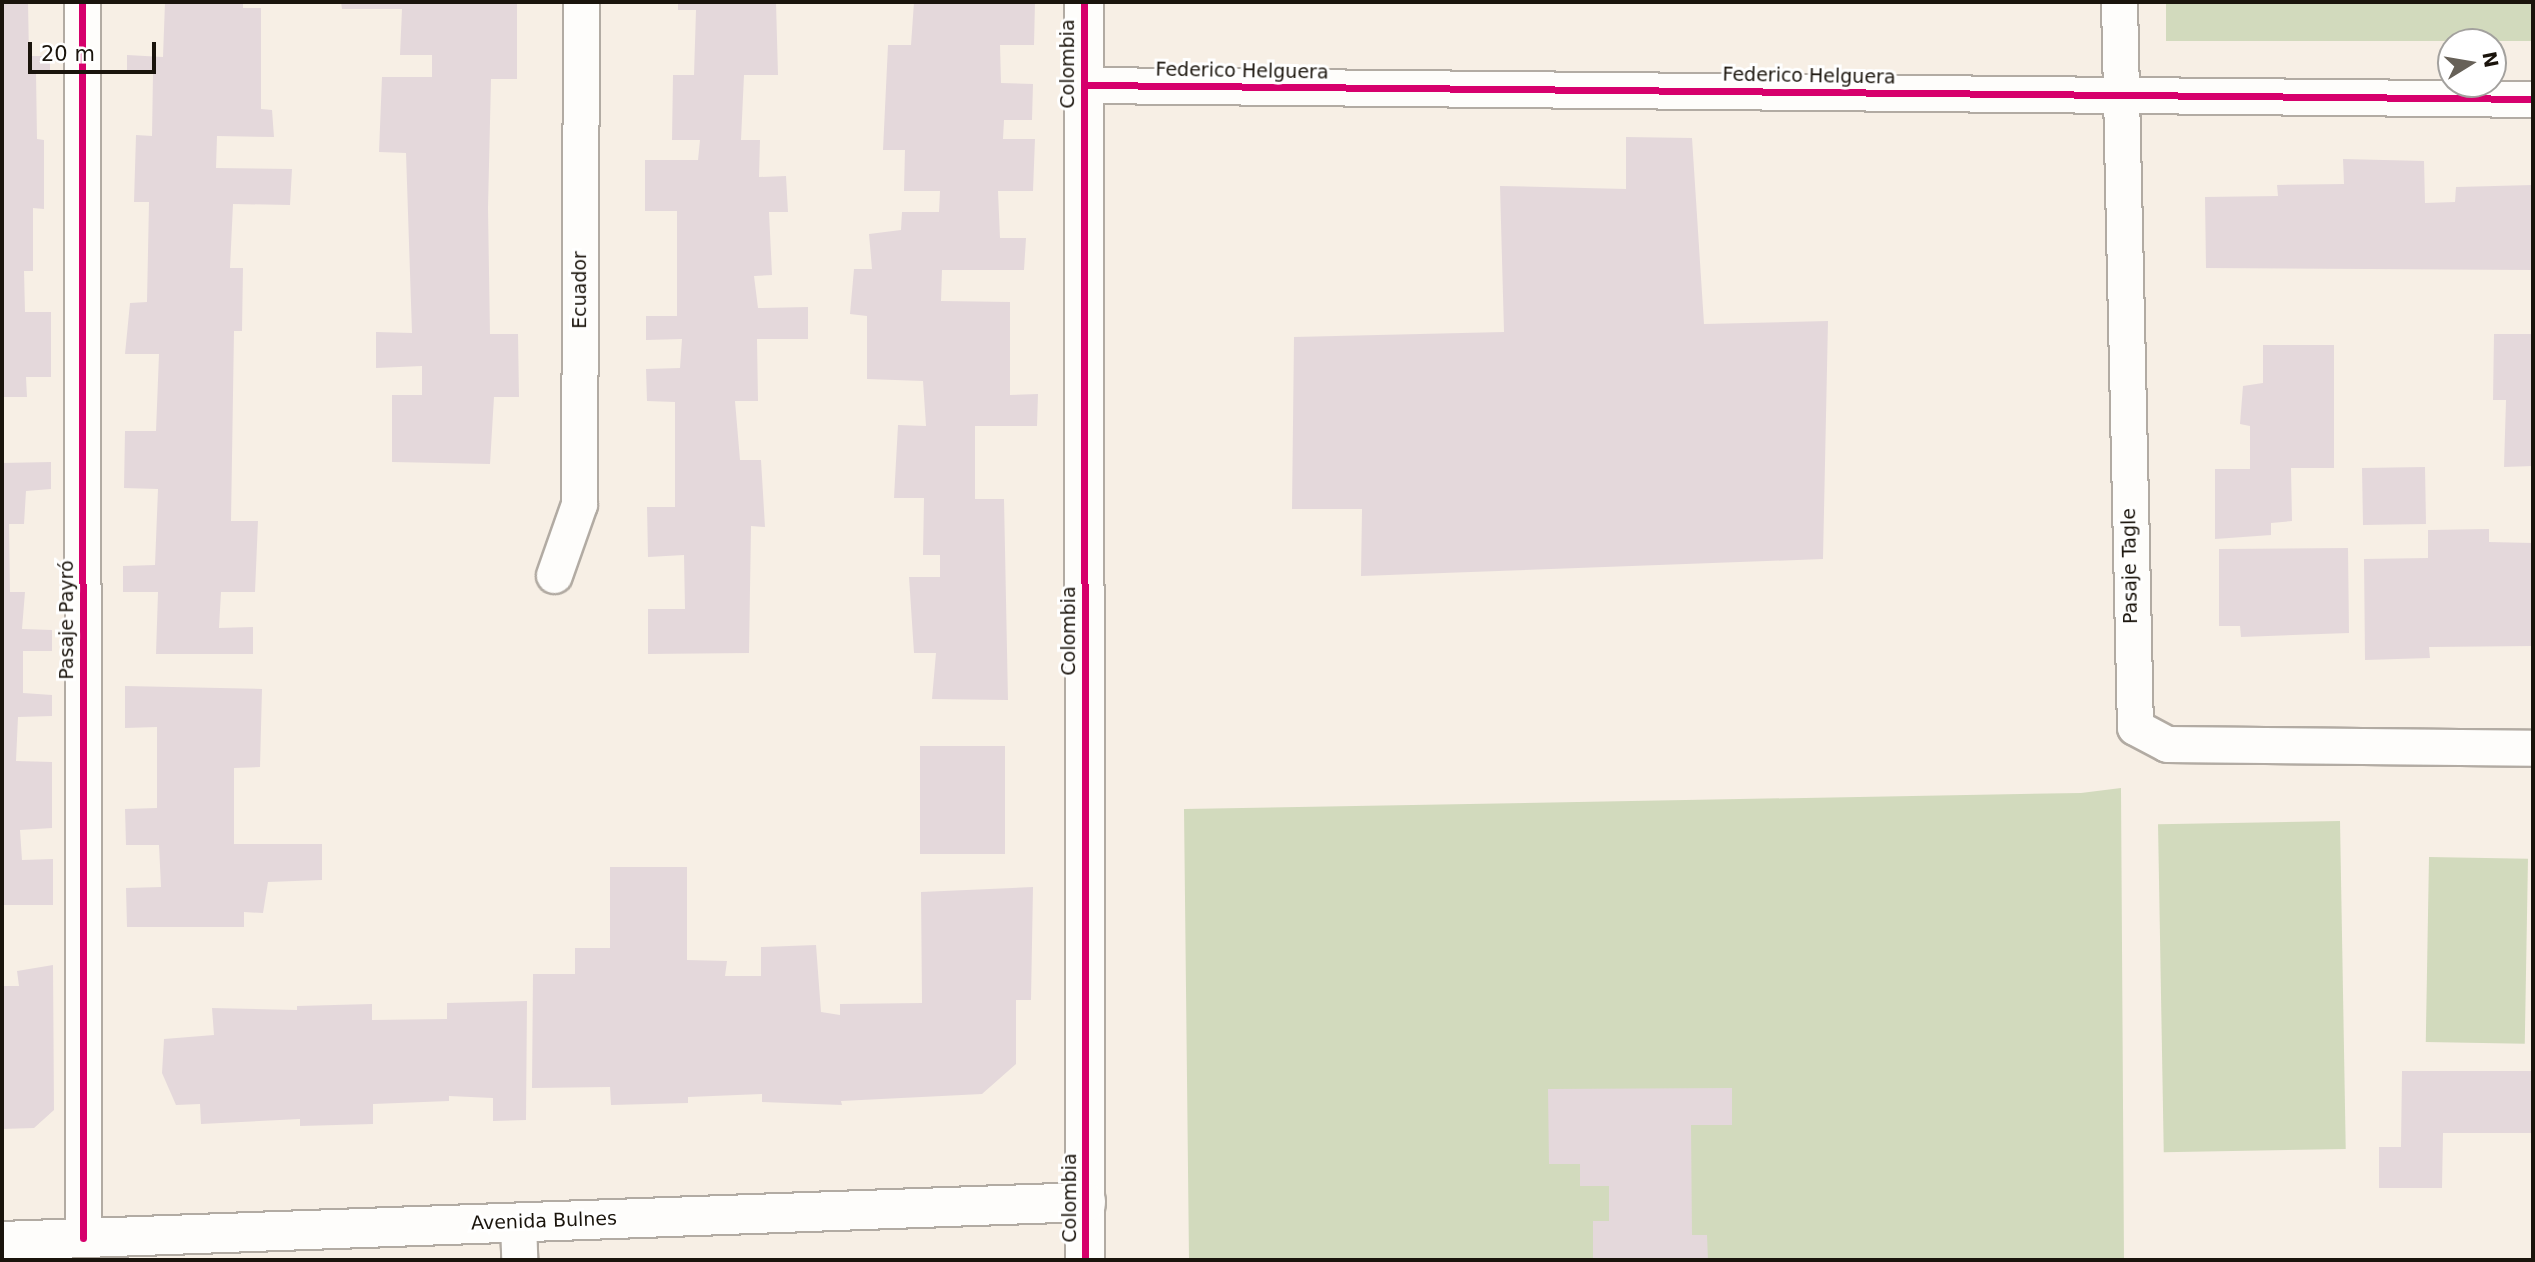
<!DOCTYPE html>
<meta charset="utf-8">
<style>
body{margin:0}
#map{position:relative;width:2535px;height:1262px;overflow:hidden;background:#f7efe5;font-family:"DejaVu Sans",sans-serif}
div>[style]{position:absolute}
.green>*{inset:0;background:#d2dabd;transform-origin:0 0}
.building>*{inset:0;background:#e4d8db;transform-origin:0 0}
.roads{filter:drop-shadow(2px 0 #b2aba3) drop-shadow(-2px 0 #b2aba3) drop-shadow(0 2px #b2aba3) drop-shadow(0 -2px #b2aba3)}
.minor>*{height:35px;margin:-17.5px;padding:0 17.5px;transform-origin:17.5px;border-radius:17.5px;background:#fefdfb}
.tertiary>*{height:38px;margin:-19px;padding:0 19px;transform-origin:19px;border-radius:19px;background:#fefdfb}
.cycleway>*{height:7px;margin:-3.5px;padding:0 3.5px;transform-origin:3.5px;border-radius:3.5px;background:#d6006c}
span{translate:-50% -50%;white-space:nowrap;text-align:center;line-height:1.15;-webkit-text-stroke:6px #fff;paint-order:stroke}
.street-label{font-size:19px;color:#1a140c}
.frame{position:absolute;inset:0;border:4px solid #1a140c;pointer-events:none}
.north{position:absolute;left:2437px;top:28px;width:70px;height:70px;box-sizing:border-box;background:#fff;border:2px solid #a3a19e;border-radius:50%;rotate:79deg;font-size:19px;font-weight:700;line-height:28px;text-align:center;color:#1a140c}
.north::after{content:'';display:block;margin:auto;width:24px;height:32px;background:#676158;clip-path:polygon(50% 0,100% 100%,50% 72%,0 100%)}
.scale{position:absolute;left:28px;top:42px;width:128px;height:32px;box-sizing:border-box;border:4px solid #1a140c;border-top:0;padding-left:9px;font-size:21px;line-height:24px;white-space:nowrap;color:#1a140c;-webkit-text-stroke:5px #fff;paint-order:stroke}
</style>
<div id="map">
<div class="green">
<i style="left:2166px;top:2px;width:367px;height:39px"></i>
<i style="clip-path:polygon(2121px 788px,2124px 1260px,1189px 1260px,1184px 809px,2081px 793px)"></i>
<i style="left:2340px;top:821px;width:328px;height:182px;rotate:89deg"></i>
<i style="left:2429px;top:857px;width:99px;height:185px;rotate:1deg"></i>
</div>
<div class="building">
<i style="clip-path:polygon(2px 2px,28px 2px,29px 56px,50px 56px,50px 72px,36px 72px,37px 139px,44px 140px,44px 209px,33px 208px,33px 271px,24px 271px,25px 312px,51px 312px,51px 377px,26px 377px,27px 397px,2px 397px)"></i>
<i style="clip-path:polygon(165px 2px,243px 2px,243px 8px,261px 8px,261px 109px,272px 110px,274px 137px,217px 136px,216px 168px,292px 169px,290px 205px,233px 204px,230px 268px,243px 268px,242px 331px,234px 331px,231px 521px,258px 521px,255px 592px,221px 592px,219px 628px,253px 627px,253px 654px,156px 654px,158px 592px,123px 592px,123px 566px,155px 565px,158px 489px,124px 488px,125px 431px,156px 431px,159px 354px,125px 354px,130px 303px,147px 302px,149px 202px,134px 202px,136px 135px,152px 136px,153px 73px,127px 72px,127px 55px,163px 57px)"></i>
<i style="clip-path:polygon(341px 2px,517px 2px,517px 79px,491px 79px,488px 208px,490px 334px,518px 334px,519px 397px,494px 397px,490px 464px,392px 462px,392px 395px,422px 395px,422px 366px,376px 368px,376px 332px,412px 333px,406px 153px,379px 152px,382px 77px,432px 77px,432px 55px,400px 55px,402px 9px,342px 9px)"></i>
<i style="clip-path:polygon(678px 2px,776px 2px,778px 75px,744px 75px,741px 140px,760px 140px,759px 177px,786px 176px,788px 212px,769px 212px,772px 275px,754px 276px,758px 308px,808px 307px,808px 339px,757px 339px,758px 401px,735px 401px,740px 460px,761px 460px,765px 527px,751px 526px,749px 653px,648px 654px,648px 609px,685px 609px,684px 555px,648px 557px,647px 507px,675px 507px,675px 402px,647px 401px,646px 369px,680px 368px,682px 339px,646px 340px,646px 316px,677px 316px,677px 211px,645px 211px,645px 160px,698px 160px,700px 140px,672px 140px,673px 75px,694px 75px,696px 10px,678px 10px)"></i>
<i style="clip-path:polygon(914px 2px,1035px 2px,1034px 45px,1000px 45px,1001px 83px,1033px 84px,1032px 120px,1004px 120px,1003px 139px,1035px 139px,1033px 191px,998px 191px,1000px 238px,1026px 238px,1024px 270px,942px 270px,941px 301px,1010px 302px,1010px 395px,1038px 394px,1037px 426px,975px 426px,975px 499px,1004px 499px,1008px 700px,932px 699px,936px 653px,914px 653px,909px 577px,940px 577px,940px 555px,923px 555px,924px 498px,894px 498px,898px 425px,926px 426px,923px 381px,867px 379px,867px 316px,850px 314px,854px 269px,872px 269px,869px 234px,901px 230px,902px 212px,939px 212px,940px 191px,904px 191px,905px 150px,883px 150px,888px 45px,911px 45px)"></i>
<i style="clip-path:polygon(1626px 137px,1692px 138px,1704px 324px,1828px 321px,1823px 559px,1361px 576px,1362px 509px,1292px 509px,1294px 337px,1504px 332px,1500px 186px,1626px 189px)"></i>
<i style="clip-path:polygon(2343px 159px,2424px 161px,2425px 203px,2455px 202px,2456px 187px,2533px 185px,2533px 270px,2206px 268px,2205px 197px,2278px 196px,2277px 185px,2344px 184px)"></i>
<i style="clip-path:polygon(2494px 334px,2533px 334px,2533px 466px,2504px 467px,2506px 400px,2493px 400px)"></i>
<i style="clip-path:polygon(2263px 345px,2334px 345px,2334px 468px,2291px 468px,2292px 521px,2271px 523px,2271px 535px,2215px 539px,2215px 469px,2250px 469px,2250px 426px,2240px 424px,2243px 386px,2263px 383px)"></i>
<i style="clip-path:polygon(51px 462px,51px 489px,26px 491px,24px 524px,9px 524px,10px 592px,25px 592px,22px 629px,52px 630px,52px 651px,23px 651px,23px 693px,52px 695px,52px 716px,18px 717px,16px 761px,52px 762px,52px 828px,20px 830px,22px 860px,53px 859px,53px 905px,2px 905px,2px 463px)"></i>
<i style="left:2425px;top:467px;width:57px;height:63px;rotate:89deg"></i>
<i style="clip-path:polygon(2489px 529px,2489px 542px,2533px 543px,2533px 646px,2429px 647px,2430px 658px,2365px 660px,2364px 559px,2428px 558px,2428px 530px)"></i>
<i style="clip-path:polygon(2348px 548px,2349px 633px,2241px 637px,2240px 626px,2219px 626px,2219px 549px)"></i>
<i style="clip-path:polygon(125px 686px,262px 689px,260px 767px,234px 768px,234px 844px,322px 844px,322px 880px,268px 882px,263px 913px,244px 912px,244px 927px,127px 927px,126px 888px,161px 887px,159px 845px,126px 845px,125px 809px,157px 808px,157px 727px,125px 728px)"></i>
<i style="left:920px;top:746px;width:85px;height:108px"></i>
<i style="clip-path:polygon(610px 867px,687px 867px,687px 960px,727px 961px,725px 976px,761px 976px,761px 947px,816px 945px,821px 1012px,840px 1015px,840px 1004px,922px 1003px,921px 892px,1033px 887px,1031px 1000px,1016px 1000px,1016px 1064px,982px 1094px,841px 1101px,842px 1105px,762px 1102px,762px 1094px,688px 1097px,688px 1103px,611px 1105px,610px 1087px,532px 1088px,533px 974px,575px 974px,575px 948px,610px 948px)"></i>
<i style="clip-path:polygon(53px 965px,54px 1110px,34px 1128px,2px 1129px,2px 986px,19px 986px,17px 971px)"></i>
<i style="clip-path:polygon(527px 1001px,526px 1120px,493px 1121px,493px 1098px,449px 1096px,449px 1101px,373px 1104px,373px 1124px,300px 1126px,300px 1119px,201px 1124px,200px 1104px,176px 1105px,162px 1073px,164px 1039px,214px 1035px,212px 1008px,297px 1010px,297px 1006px,372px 1004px,372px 1020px,447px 1019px,447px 1003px)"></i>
<i style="clip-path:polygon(2402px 1071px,2533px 1071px,2533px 1133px,2443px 1133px,2442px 1188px,2379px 1188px,2379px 1147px,2401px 1147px)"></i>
<i style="clip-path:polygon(1732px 1088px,1732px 1125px,1691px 1125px,1692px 1235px,1707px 1235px,1708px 1260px,1593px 1260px,1593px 1221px,1609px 1221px,1609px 1186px,1580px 1186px,1580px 1164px,1549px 1164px,1548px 1089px)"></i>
</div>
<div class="roads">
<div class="minor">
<i style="left:82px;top:2px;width:1236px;rotate:89.95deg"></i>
<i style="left:2119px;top:2px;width:725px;rotate:88.74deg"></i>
<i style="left:2135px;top:727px;width:36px;rotate:28deg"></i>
<i style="left:2167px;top:744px;width:366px;rotate:0.6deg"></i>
<i style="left:1084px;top:85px;width:1449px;rotate:0.55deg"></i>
<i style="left:554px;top:575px;width:75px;rotate:-70.6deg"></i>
<i style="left:579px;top:504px;width:502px;rotate:-89.77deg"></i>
<i style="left:518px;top:1222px;width:38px;rotate:88deg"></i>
</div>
<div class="tertiary">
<i style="left:1084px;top:2px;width:1258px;rotate:89.95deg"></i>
<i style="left:2px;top:1241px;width:1085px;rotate:-2.06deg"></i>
</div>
</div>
<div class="cycleway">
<i style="left:82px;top:2px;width:1236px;rotate:89.95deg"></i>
<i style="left:1084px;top:2px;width:1258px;rotate:89.95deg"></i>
<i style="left:1084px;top:85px;width:1449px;rotate:0.55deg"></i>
</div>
<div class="street-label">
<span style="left:1068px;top:64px;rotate:-90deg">Colombia</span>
<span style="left:1242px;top:71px;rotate:1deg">Federico Helguera</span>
<span style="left:1809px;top:76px;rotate:1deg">Federico Helguera</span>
<span style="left:580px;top:290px;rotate:-90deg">Ecuador</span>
<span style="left:2130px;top:566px;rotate:-91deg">Pasaje Tagle</span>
<span style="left:67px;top:620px;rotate:-90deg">Pasaje Payró</span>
<span style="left:1069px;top:631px;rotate:-90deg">Colombia</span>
<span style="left:1070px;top:1198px;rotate:-90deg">Colombia</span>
<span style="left:544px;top:1221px;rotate:-2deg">Avenida Bulnes</span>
</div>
<div class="frame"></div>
<div class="north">N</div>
<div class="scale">20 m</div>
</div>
